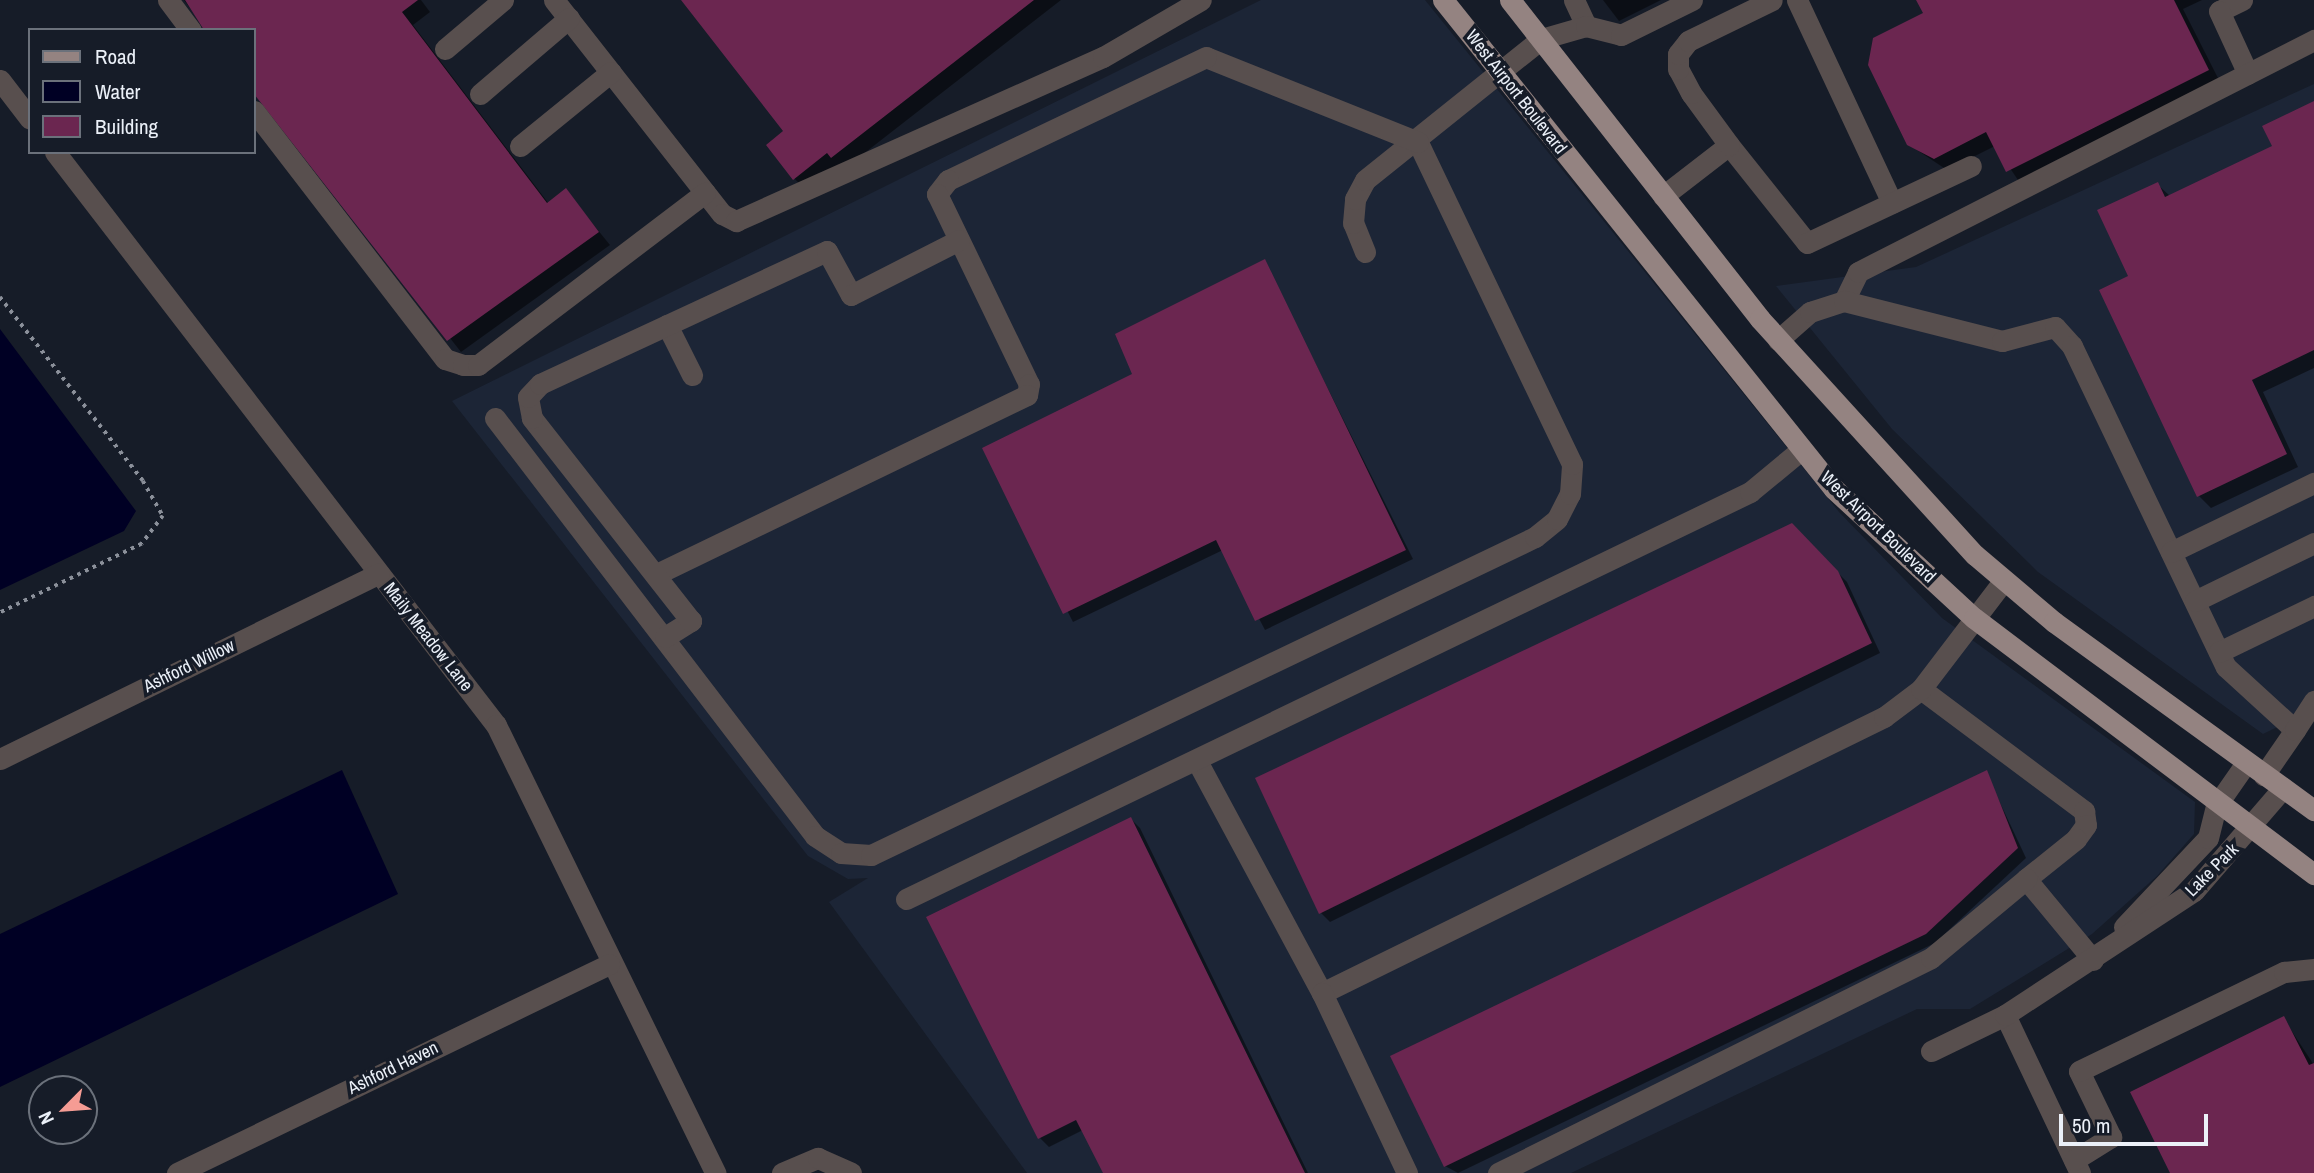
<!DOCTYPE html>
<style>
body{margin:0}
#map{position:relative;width:2314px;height:1173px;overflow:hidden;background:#161c28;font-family:"Archivo Narrow",sans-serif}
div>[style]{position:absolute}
.built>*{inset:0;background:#1c2536}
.water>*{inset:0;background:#000024}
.shadow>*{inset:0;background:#0007}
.building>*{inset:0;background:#6b2650}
.path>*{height:3.5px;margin-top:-1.75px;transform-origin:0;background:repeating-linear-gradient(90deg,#8b909a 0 3.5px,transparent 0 8.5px)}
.minor>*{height:21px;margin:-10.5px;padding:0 10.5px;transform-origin:10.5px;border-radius:10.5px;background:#584f4e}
.major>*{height:21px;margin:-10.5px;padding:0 10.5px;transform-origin:10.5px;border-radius:10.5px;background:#948381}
span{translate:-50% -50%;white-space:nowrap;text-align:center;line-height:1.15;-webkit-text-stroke:7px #161c28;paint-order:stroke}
.street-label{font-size:18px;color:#ebf0f8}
.legend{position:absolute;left:28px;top:28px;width:228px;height:126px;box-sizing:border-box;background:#161c28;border:2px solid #6b717b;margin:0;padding:9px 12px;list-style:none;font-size:21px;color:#ebf0f8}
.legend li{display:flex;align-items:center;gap:14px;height:35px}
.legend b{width:35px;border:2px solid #6b717b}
.north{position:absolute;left:28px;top:1075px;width:70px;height:70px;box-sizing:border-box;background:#161c28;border:2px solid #6b717b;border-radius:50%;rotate:245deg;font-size:19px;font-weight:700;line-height:28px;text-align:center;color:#ebf0f8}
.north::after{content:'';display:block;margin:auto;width:24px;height:32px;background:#f59c94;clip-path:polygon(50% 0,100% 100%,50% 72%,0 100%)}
.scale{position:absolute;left:2059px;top:1114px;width:149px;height:32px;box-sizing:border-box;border:4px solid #ebf0f8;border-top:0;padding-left:9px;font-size:21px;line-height:24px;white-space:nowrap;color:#ebf0f8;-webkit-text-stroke:5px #161c28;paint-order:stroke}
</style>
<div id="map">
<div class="built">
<i style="clip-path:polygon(1261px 0,1425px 0,1839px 512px,1942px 618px,2195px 802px,2194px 834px,2157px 876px,2092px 934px,1970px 1009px,1917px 1009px,1571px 1173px,1027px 1173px,829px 902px,868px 878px,848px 879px,808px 856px,452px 401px)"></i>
<i style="clip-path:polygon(2314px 84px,2314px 709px,2263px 734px,2038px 572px,1892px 429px,1776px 286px,1916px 267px)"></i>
</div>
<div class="water">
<i style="clip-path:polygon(0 329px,136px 511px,124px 531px,0 590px)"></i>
<i style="clip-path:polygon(342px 770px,398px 894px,0 1087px,0 934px)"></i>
</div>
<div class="shadow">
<i style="clip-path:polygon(184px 0,421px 0,430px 12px,413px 25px,549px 204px,566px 191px,610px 245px,461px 352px,254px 90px,254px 30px,207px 30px)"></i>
<i style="clip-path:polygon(684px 0,1061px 0,844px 169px,806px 191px,794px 178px,786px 131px)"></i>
<i style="clip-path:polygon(1603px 0,1661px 0,1619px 21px)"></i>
<i style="clip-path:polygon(1918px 0,2202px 0,2183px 9px,2220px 82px,2020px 183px,1995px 146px,1947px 170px,1908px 144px,1925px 14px)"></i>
<i style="clip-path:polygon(2314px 103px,2314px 368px,2263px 392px,2298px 467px,2211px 508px,2199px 496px,2131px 277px,2157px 184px,2170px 196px,2274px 147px)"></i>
<i style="clip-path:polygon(1264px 261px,1413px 559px,1265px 630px,1223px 550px,1073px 622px,984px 449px,1134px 375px)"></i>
<i style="clip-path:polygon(1791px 525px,1847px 582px,1880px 653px,1330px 922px,1321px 913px,1257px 779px)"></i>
<i style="clip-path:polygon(1986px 773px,2026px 858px,1935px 943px,1458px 1173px,1445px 1166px)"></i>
<i style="clip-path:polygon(1131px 819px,1140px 828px,1308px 1173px,1105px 1173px,1083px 1130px,1049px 1147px,1040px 1138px)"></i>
<i style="clip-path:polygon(2283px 1018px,2314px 1065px,2314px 1173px,2172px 1173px)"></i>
</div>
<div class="building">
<i style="clip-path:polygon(185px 0,418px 0,402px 12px,547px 203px,566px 188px,599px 232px,447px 341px,254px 94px,254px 30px,204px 30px)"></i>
<i style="clip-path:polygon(681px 0,1034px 0,831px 158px,827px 153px,793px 180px,766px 145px,783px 131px)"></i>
<i style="clip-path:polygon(1916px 0,2174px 0,2209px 70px,2006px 172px,1986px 132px,1934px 159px,1907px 145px,1868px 65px,1873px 38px,1923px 13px)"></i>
<i style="clip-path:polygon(2314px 101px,2314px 350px,2252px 380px,2287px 454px,2197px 497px,2099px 290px,2128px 276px,2097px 210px,2158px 182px,2165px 197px,2272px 146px,2262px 126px)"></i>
<i style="clip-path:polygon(1265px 259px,1406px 550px,1255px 621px,1216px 540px,1063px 614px,982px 448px,1132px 374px,1115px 334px)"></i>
<i style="clip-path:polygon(1792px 523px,1838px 571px,1872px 643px,1319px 914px,1255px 778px)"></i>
<i style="clip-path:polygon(1987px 770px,2018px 848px,1926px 934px,1444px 1167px,1390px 1056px)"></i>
<i style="clip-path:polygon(1131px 817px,1305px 1173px,1103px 1173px,1076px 1120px,1038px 1139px,926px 917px)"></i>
<i style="clip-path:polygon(2284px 1016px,2309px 1065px,2314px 1063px,2314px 1173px,2170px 1173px,2130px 1092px)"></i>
</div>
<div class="path">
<i style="left:0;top:297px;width:233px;rotate:52.1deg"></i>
<i style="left:143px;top:481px;width:40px;rotate:60.3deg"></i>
<i style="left:163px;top:516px;width:35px;rotate:127deg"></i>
<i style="left:142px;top:544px;width:158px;rotate:154.1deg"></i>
</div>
<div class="minor">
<i style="left:168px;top:0;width:38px;rotate:53deg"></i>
<i style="left:554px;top:0;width:272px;rotate:51.9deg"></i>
<i style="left:722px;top:214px;width:16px;rotate:27deg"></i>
<i style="left:736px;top:221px;width:402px;rotate:-24.1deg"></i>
<i style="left:1103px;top:57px;width:113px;rotate:-30.2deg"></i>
<i style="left:1574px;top:0;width:29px;rotate:65deg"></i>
<i style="left:1797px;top:0;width:224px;rotate:64.9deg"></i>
<i style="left:2242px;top:0;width:25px;rotate:154deg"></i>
<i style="left:2219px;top:11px;width:69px;rotate:65.3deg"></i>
<i style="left:445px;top:49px;width:76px;rotate:-40.2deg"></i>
<i style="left:0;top:80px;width:49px;rotate:52.4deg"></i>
<i style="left:480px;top:94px;width:117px;rotate:-40.5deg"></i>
<i style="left:254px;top:111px;width:313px;rotate:52.4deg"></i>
<i style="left:445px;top:359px;width:19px;rotate:18deg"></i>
<i style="left:463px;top:365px;width:15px"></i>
<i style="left:478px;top:365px;width:285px;rotate:-37.2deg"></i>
<i style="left:1729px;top:145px;width:125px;rotate:51.5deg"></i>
<i style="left:1807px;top:243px;width:181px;rotate:-25.2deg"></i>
<i style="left:520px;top:146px;width:117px;rotate:-39.1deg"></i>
<i style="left:55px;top:152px;width:723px;rotate:52.42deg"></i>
<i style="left:496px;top:725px;width:499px;rotate:63.9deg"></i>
<i style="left:1663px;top:196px;width:83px;rotate:-37.7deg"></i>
<i style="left:1729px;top:145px;width:64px;rotate:-126.2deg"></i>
<i style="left:1691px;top:93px;width:27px;rotate:-118deg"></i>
<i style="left:1678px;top:69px;width:15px;rotate:-90deg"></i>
<i style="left:1678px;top:54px;width:16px;rotate:-52deg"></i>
<i style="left:1688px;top:41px;width:93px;rotate:-26deg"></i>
<i style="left:1365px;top:252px;width:31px;rotate:-112deg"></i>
<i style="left:1353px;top:223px;width:24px;rotate:-85deg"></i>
<i style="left:1355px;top:199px;width:21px;rotate:-62deg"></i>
<i style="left:1365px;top:180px;width:226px;rotate:-38.7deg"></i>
<i style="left:1541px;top:39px;width:47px;rotate:-16.1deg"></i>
<i style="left:1586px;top:26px;width:36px;rotate:14deg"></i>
<i style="left:1621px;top:35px;width:79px;rotate:-26.2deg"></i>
<i style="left:1844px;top:301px;width:32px;rotate:-64deg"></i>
<i style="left:1858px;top:272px;width:512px;rotate:-26.97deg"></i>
<i style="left:667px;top:325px;width:56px;rotate:63.4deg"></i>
<i style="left:1778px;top:340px;width:43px;rotate:-41.2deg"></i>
<i style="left:1810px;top:312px;width:36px;rotate:-18deg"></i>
<i style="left:1844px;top:301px;width:163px;rotate:14.2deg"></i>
<i style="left:2002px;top:341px;width:55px;rotate:-14.8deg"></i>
<i style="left:2055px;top:327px;width:25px;rotate:48deg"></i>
<i style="left:2072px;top:346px;width:356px;rotate:64.4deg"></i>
<i style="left:2226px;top:667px;width:93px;rotate:42.4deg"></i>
<i style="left:2295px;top:730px;width:55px;rotate:124.6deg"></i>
<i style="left:495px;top:418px;width:526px;rotate:52.56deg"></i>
<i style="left:815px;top:836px;width:31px;rotate:33deg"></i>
<i style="left:841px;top:853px;width:30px;rotate:4deg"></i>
<i style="left:871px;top:855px;width:736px;rotate:-25.59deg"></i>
<i style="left:1535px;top:537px;width:28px;rotate:-39deg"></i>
<i style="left:1557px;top:519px;width:28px;rotate:-63deg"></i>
<i style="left:1570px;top:494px;width:30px;rotate:-86deg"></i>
<i style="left:1572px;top:464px;width:357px;rotate:-115.6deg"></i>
<i style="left:1418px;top:142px;width:228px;rotate:-158.2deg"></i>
<i style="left:1206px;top:57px;width:286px;rotate:154.5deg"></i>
<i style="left:948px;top:180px;width:18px;rotate:128deg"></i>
<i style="left:937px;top:194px;width:211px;rotate:64.2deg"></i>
<i style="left:1029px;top:384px;width:11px;rotate:100deg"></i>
<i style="left:1027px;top:395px;width:413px;rotate:154.2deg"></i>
<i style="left:2171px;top:552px;width:159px;rotate:-25.8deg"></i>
<i style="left:2195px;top:601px;width:132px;rotate:-26deg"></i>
<i style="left:665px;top:637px;width:31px;rotate:-32deg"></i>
<i style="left:691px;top:621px;width:258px;rotate:-128.1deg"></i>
<i style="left:532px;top:418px;width:21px;rotate:-101deg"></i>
<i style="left:528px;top:397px;width:18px;rotate:-47deg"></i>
<i style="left:540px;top:384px;width:316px;rotate:-24.9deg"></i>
<i style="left:827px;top:251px;width:50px;rotate:61.4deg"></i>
<i style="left:851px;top:295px;width:121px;rotate:-27deg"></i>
<i style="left:2219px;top:652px;width:106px;rotate:-25.8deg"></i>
<i style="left:1921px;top:689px;width:204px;rotate:36.8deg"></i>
<i style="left:2084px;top:811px;width:14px;rotate:82deg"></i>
<i style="left:2086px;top:825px;width:17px;rotate:126deg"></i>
<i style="left:2076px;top:839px;width:64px;rotate:141.3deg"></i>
<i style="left:2026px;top:879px;width:105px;rotate:50.4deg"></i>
<i style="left:2295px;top:730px;width:35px;rotate:-57deg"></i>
<i style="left:0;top:759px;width:422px;rotate:-26.1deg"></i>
<i style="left:1197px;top:761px;width:264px;rotate:61.7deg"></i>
<i style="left:1322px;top:993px;width:626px;rotate:-26.16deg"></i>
<i style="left:1884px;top:717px;width:46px;rotate:-37.1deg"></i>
<i style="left:1921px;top:689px;width:137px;rotate:-52.7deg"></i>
<i style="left:906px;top:899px;width:937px;rotate:-25.74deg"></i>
<i style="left:1750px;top:492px;width:67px;rotate:-39.6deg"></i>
<i style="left:2124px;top:927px;width:122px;rotate:-46.7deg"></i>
<i style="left:2208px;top:838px;width:33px;rotate:-76deg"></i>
<i style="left:2216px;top:806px;width:52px;rotate:-55.1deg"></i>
<i style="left:1322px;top:993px;width:199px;rotate:64.7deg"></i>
<i style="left:2005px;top:1015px;width:175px;rotate:64.6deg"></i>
<i style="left:1931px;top:1051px;width:82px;rotate:-25.9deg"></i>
<i style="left:2005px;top:1015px;width:226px;rotate:-33.3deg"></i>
<i style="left:2194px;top:891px;width:136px;rotate:-49.2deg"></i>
<i style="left:2074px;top:1160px;width:44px;rotate:-31.9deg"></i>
<i style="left:2111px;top:1137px;width:73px;rotate:-115.9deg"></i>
<i style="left:2079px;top:1071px;width:228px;rotate:-25.8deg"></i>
<i style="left:2284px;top:972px;width:30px;rotate:-6deg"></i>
<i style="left:177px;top:1173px;width:480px;rotate:-25.8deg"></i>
<i style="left:782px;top:1173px;width:39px;rotate:-23deg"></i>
<i style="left:818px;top:1158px;width:36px;rotate:24deg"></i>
<i style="left:1498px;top:1173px;width:483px;rotate:-26.4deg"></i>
<i style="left:1931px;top:958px;width:124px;rotate:-39.7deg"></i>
</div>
<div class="major">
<i style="left:1443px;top:0;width:626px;rotate:51.35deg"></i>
<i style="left:1834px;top:489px;width:190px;rotate:42.7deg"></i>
<i style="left:1974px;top:618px;width:426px;rotate:37deg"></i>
<i style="left:1510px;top:0;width:405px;rotate:51.9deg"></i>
<i style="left:1760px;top:319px;width:319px;rotate:47.7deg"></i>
<i style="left:1975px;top:555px;width:104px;rotate:40.3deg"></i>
<i style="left:2054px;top:622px;width:321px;rotate:35.9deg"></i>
</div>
<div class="street-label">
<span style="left:1516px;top:92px;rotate:52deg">West Airport Boulevard</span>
<span style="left:1878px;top:527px;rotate:44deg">West Airport Boulevard</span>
<span style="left:428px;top:637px;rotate:52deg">Maily Meadow Lane</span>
<span style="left:189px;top:666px;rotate:-26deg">Ashford Willow</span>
<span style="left:2212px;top:870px;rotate:-45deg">Lake Park</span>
<span style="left:393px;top:1068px;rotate:-26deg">Ashford Haven</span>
</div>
<ul class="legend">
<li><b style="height:9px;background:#948381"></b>Road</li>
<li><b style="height:19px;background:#000024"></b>Water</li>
<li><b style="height:19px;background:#6b2650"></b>Building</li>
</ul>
<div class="north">N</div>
<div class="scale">50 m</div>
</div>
